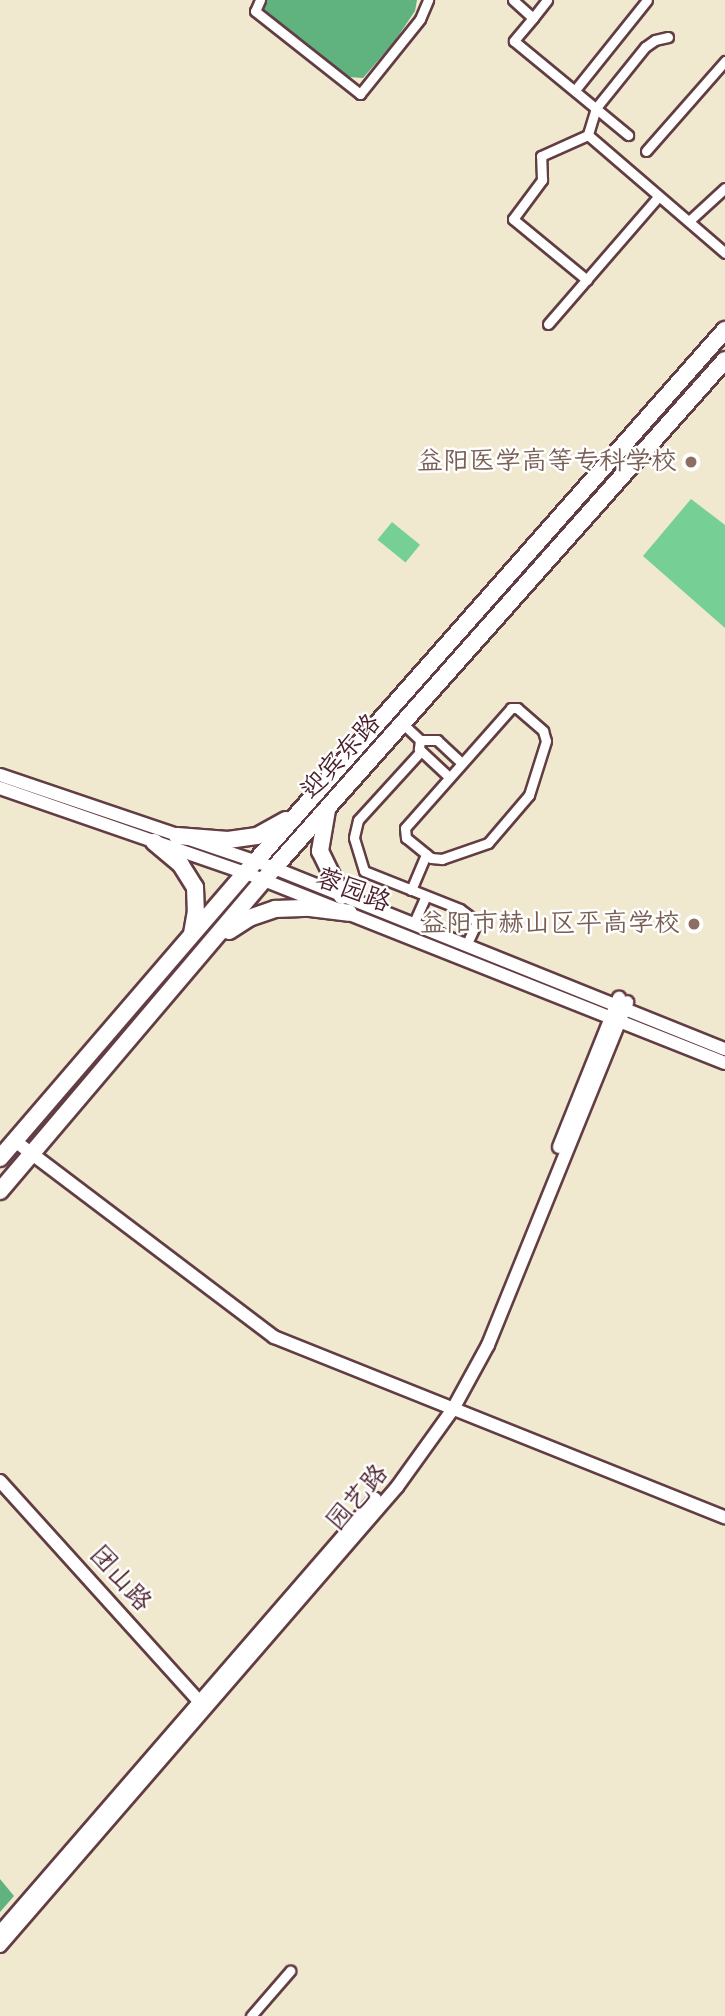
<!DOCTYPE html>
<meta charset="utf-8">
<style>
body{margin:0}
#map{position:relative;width:725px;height:2016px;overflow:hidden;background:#f0e8cf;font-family:"Architects Daughter","LXGW WenKai TC",sans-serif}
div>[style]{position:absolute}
.green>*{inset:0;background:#76cf95;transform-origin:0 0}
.forest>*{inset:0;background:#60b27e}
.roads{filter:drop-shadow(2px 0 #633d44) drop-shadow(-2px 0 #633d44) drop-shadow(0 2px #633d44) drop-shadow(0 -2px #633d44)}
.street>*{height:9px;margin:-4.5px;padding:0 4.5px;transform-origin:4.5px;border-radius:4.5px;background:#fff}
.secondary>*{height:12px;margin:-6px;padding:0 6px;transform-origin:6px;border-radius:6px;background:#fff}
.highway>*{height:16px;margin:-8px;padding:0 8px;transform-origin:8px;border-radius:8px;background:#fff}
.dots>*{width:19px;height:19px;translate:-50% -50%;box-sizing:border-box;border:4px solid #fff;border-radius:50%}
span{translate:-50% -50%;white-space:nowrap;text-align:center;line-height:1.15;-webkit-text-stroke:5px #fff;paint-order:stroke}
.education-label{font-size:26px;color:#785e54}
.right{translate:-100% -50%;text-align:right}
.street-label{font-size:26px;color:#4a1f2b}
</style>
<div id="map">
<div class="green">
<i style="clip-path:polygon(691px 499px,725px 525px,725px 628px,643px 556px)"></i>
<i style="left:392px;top:522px;width:36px;height:23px;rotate:39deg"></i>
</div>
<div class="forest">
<i style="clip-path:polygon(263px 0,417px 0,415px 11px,394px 42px,363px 78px,349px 77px,259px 7px)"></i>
<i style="clip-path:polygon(0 1879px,14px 1896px,0 1912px)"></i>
</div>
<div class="roads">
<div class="street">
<i style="left:260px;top:0;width:12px;rotate:114deg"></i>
<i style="left:255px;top:11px;width:134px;rotate:38.3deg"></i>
<i style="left:360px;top:94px;width:96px;rotate:-51.3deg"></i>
<i style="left:420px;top:19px;width:21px;rotate:-67deg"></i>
<i style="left:513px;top:0;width:27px;rotate:42deg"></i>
<i style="left:533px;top:18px;width:30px;rotate:130deg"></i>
<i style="left:514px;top:41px;width:148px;rotate:39.5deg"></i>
<i style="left:533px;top:18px;width:23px;rotate:-52deg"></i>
<i style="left:668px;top:37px;width:13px;rotate:167deg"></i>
<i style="left:655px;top:40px;width:12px;rotate:145deg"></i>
<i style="left:645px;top:47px;width:78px;rotate:128.8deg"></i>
<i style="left:596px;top:108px;width:28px;rotate:107deg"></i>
<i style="left:588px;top:135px;width:181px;rotate:40.7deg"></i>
<i style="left:575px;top:90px;width:115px;rotate:-51.3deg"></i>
<i style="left:646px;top:151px;width:120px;rotate:-48.7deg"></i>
<i style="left:689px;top:221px;width:49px;rotate:-42.5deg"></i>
<i style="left:587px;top:280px;width:96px;rotate:-140.5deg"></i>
<i style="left:513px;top:219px;width:49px;rotate:-53.4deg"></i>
<i style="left:542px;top:180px;width:24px;rotate:-92deg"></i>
<i style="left:541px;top:156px;width:51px;rotate:-24.1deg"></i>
<i style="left:548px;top:324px;width:169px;rotate:-49.1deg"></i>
<i style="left:511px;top:708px;width:6px"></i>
<i style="left:517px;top:708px;width:35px;rotate:41deg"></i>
<i style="left:543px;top:731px;width:10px;rotate:73deg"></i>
<i style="left:546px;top:741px;width:57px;rotate:107.5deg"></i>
<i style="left:529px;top:795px;width:63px;rotate:130.5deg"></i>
<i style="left:488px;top:843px;width:49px;rotate:160.8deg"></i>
<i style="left:442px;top:859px;width:11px;rotate:-175deg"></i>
<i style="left:431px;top:858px;width:32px;rotate:-141deg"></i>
<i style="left:406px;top:838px;width:10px;rotate:-96deg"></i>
<i style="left:405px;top:828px;width:160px;rotate:-48.5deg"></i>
<i style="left:403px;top:724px;width:23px;rotate:43deg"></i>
<i style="left:421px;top:751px;width:93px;rotate:132.4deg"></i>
<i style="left:358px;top:820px;width:18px;rotate:103deg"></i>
<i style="left:354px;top:838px;width:34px;rotate:73deg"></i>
<i style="left:364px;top:871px;width:103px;rotate:21.6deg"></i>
<i style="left:460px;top:909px;width:21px;rotate:37deg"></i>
<i style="left:477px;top:922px;width:19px;rotate:115deg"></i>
<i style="left:448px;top:776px;width:40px;rotate:-137deg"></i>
<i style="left:419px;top:749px;width:9px;rotate:-84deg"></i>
<i style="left:420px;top:740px;width:17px"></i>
<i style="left:437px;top:740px;width:33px;rotate:43deg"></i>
<i style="left:411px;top:890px;width:39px;rotate:-67deg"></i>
<i style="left:416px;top:918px;width:24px;rotate:-66deg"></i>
<i style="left:251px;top:2016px;width:60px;rotate:-49.1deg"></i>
</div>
<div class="secondary">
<i style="left:0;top:775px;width:289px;rotate:18.7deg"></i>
<i style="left:274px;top:868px;width:486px;rotate:21.9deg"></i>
<i style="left:0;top:788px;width:260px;rotate:19.1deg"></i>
<i style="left:246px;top:873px;width:515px;rotate:21.64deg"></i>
<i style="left:15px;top:1141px;width:325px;rotate:37.1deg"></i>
<i style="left:274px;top:1337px;width:486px;rotate:21.8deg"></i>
<i style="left:559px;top:1147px;width:161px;rotate:-68.1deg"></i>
<i style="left:0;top:1481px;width:304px;rotate:47.9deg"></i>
<i style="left:0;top:1932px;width:573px;rotate:-49.11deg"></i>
<i style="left:0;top:1946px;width:607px;rotate:-49.14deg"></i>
<i style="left:397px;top:1487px;width:96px;rotate:-54.3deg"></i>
<i style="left:453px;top:1409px;width:73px;rotate:-61.3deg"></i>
<i style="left:488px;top:1345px;width:370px;rotate:-67.9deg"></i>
</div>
<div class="highway">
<i style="left:327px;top:810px;width:42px;rotate:99.7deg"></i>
<i style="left:320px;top:851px;width:50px;rotate:63.9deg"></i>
<i style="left:177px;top:836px;width:51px;rotate:4.5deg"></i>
<i style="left:228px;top:840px;width:29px;rotate:-8deg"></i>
<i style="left:257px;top:836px;width:33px;rotate:-29deg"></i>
<i style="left:154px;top:842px;width:35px;rotate:40deg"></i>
<i style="left:181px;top:865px;width:26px;rotate:58deg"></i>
<i style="left:195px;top:887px;width:24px;rotate:88deg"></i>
<i style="left:196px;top:911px;width:23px;rotate:100deg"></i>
<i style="left:229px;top:931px;width:24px;rotate:-33deg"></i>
<i style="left:249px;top:918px;width:28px;rotate:-19deg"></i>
<i style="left:275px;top:909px;width:35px;rotate:-2deg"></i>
<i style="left:310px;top:908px;width:39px;rotate:7deg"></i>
<i style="left:0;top:1158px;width:391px;rotate:-49.3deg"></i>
<i style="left:255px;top:862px;width:710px;rotate:-48.54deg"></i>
<i style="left:0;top:1191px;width:424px;rotate:-49.7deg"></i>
<i style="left:274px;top:868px;width:679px;rotate:-48.4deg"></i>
</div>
</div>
<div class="dots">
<i style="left:691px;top:462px;background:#8d6e63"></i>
<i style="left:694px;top:924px;background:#8d6e63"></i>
</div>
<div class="education-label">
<span class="right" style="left:677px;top:462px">益阳医学高等专科学校</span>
<span class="right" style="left:680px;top:924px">益阳市赫山区平高学校</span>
</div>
<div class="street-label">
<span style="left:341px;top:757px;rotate:-48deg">迎宾东路</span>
<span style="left:353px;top:891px;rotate:21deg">蓉园路</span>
<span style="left:358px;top:1498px;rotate:-49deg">园艺路</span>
<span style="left:120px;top:1579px;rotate:48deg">团山路</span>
</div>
</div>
